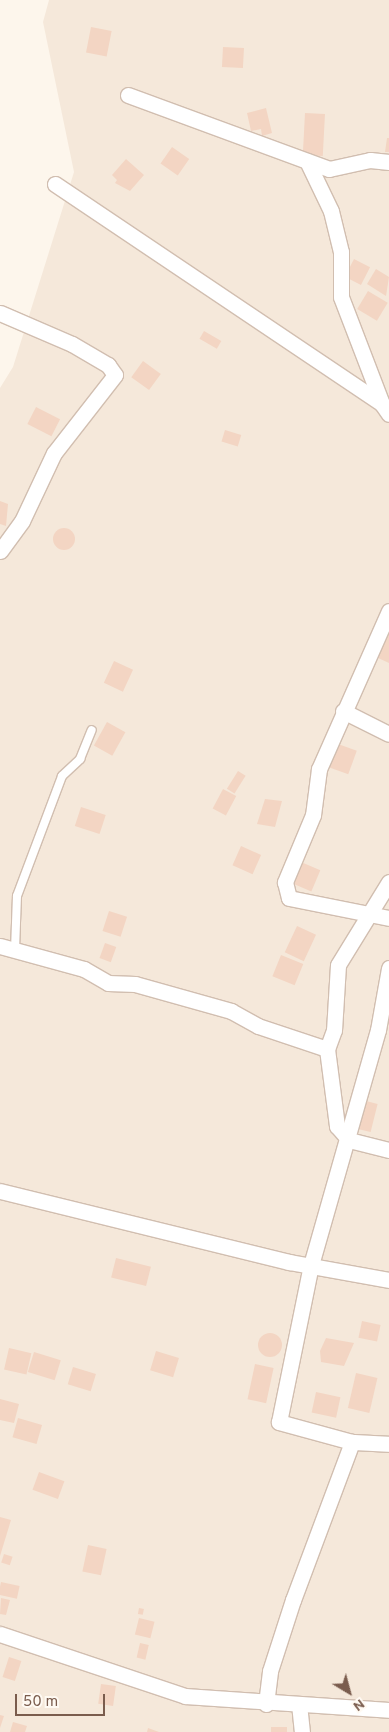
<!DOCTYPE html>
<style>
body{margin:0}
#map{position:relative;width:389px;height:1732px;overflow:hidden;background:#fdf6ec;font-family:Overpass,sans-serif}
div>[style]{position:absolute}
.residential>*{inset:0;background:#f5e8da}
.building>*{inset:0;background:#f3d5c3;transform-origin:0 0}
.round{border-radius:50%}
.roads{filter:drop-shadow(1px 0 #d1beb0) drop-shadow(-1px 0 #d1beb0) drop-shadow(0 1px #d1beb0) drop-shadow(0 -1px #d1beb0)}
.service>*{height:8px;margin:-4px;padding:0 4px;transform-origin:4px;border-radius:4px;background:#fff}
.minor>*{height:15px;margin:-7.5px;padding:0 7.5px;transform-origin:7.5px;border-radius:7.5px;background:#fff}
span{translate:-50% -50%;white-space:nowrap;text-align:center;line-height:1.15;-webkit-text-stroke:4.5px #fffaf3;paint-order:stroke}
.north{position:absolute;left:324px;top:1667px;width:50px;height:50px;-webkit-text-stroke:4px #fffaf3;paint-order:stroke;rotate:143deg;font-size:14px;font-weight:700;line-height:20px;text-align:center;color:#7a5c4d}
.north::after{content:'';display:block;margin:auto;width:18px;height:22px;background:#7a5c4d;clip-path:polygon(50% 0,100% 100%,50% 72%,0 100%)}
.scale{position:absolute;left:15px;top:1694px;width:90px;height:22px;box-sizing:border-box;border:2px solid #7a5c4d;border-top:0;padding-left:6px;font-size:15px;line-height:18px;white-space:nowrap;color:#7a5c4d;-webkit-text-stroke:4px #fffaf3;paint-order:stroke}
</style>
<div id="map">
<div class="residential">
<i style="clip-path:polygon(49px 0,389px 0,389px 1732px,0 1732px,0 388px,13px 367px,74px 172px,43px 22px)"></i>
</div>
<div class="building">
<i style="left:91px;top:27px;width:21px;height:26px;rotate:11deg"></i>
<i style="left:223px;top:47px;width:21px;height:20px;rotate:3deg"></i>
<i style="clip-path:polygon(266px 108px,272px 133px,262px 136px,261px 129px,251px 131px,247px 113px)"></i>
<i style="left:305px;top:113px;width:20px;height:42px;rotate:3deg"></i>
<i style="clip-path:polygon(387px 138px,389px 138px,389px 152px,385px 152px)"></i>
<i style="left:172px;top:147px;width:21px;height:20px;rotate:35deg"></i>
<i style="clip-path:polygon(126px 159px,144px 175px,130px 191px,115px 183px,117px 180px,112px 175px)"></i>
<i style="left:354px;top:259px;width:18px;height:20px;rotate:27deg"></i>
<i style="clip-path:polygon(376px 269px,389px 277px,386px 296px,367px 284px)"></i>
<i style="left:368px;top:291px;width:23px;height:21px;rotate:31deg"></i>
<i style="left:204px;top:331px;width:20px;height:9px;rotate:30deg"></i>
<i style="left:143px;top:361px;width:22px;height:20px;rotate:36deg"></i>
<i style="left:36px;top:407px;width:27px;height:19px;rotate:27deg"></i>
<i style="left:225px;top:430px;width:17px;height:12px;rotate:17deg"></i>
<i style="clip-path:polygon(0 501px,8px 504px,6px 526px,0 524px)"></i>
<i class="round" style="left:53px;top:528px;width:22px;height:22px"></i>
<i style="clip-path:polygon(387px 634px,389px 635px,389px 663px,376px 657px)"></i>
<i style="left:114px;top:661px;width:21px;height:24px;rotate:25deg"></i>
<i style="left:107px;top:722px;width:21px;height:27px;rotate:29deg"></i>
<i style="left:338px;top:744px;width:20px;height:25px;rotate:20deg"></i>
<i style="left:238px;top:771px;width:9px;height:21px;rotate:32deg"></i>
<i style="left:223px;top:789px;width:15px;height:22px;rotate:28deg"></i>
<i style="clip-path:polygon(265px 799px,282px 801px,275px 827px,257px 824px)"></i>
<i style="left:81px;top:807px;width:26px;height:20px;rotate:18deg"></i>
<i style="left:241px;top:846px;width:22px;height:21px;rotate:24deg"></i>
<i style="left:301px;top:862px;width:21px;height:23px;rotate:23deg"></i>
<i style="left:109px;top:911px;width:19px;height:21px;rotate:18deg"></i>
<i style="left:297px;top:926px;width:21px;height:29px;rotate:25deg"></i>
<i style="left:105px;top:943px;width:12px;height:16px;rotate:20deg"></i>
<i style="left:281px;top:955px;width:24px;height:23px;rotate:22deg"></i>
<i style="left:366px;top:1101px;width:12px;height:29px;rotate:14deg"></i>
<i style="left:116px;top:1258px;width:36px;height:20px;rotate:14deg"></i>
<i style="left:362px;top:1321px;width:19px;height:17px;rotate:12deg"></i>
<i class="round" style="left:258px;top:1333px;width:24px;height:24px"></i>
<i style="clip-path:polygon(326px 1338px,354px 1343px,344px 1366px,321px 1362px,320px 1351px)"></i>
<i style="left:9px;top:1348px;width:23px;height:22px;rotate:13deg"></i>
<i style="left:156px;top:1351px;width:24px;height:20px;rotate:17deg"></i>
<i style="left:34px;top:1352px;width:28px;height:21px;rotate:17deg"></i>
<i style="left:255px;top:1364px;width:19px;height:36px;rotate:12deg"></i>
<i style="left:73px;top:1367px;width:24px;height:18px;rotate:17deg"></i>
<i style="left:356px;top:1373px;width:22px;height:36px;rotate:13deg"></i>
<i style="left:316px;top:1392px;width:25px;height:21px;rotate:12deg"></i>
<i style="clip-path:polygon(0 1399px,19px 1404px,14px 1423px,0 1420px)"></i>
<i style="left:18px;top:1418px;width:25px;height:20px;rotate:16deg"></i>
<i style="left:39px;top:1472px;width:27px;height:19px;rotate:20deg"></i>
<i style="clip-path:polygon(0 1517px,11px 1520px,0 1556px)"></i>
<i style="left:88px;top:1545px;width:19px;height:27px;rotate:12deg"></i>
<i style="left:4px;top:1554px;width:9px;height:9px;rotate:18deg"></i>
<i style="left:1px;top:1582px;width:19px;height:13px;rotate:12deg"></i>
<i style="clip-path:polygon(1px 1598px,10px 1600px,6px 1615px,0 1614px)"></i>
<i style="left:139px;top:1608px;width:5px;height:6px;rotate:11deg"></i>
<i style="left:139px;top:1618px;width:16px;height:17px;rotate:14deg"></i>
<i style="left:140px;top:1643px;width:9px;height:15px;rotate:13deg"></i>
<i style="left:9px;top:1657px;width:13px;height:21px;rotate:18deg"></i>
<i style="left:101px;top:1684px;width:15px;height:20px;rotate:8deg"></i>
<i style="clip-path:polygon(0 1715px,4px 1716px,0 1728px)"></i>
<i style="clip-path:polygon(13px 1722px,27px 1726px,25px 1732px,10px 1732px)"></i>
<i style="left:271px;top:1727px;width:16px;height:5px"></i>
<i style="clip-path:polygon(148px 1728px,159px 1732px,147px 1732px)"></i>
</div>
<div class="roads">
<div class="service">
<i style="left:15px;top:950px;width:54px;rotate:-87.9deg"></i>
<i style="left:17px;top:896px;width:128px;rotate:-69.4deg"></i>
<i style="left:62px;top:776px;width:25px;rotate:-43deg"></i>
<i style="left:80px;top:759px;width:31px;rotate:-68deg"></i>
</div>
<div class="minor">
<i style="left:128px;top:95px;width:214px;rotate:20.2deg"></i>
<i style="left:329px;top:169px;width:42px;rotate:-12.4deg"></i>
<i style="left:370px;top:160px;width:19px;rotate:6deg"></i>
<i style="left:307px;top:161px;width:55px;rotate:64.4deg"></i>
<i style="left:331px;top:211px;width:42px;rotate:76.3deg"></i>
<i style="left:341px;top:252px;width:45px;rotate:90deg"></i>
<i style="left:341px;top:297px;width:115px;rotate:69deg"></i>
<i style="left:55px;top:184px;width:394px;rotate:33.9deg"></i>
<i style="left:382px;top:404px;width:12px;rotate:55deg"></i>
<i style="left:0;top:313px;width:78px;rotate:23.3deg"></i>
<i style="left:72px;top:344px;width:42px;rotate:30.3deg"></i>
<i style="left:108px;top:365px;width:12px;rotate:55deg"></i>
<i style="left:115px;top:375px;width:99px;rotate:128deg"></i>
<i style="left:54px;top:453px;width:75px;rotate:115.2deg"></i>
<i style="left:22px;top:521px;width:37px;rotate:126deg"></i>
<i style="left:389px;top:611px;width:173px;rotate:113.9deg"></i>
<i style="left:319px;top:769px;width:46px;rotate:97.4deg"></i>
<i style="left:313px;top:815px;width:73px;rotate:112.7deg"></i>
<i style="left:285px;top:882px;width:16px;rotate:76deg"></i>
<i style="left:289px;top:898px;width:102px;rotate:11.3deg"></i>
<i style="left:343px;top:711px;width:51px;rotate:26.6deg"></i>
<i style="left:389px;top:882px;width:97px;rotate:121.6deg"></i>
<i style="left:338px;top:965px;width:65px;rotate:93.5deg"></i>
<i style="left:334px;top:1030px;width:20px;rotate:110deg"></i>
<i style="left:327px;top:1049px;width:78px;rotate:82.6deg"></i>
<i style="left:337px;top:1126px;width:18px;rotate:49deg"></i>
<i style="left:349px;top:1140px;width:41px;rotate:14deg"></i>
<i style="left:0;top:946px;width:87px;rotate:15.3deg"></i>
<i style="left:84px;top:969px;width:28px;rotate:30deg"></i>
<i style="left:108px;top:983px;width:27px;rotate:2deg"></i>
<i style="left:135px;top:984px;width:100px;rotate:15.7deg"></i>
<i style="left:231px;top:1011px;width:31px;rotate:29deg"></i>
<i style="left:258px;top:1026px;width:73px;rotate:18.4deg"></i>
<i style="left:0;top:1191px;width:298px;rotate:13.8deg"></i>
<i style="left:289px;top:1262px;width:102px;rotate:10.2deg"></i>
<i style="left:352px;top:1442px;width:37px;rotate:3deg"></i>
<i style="left:0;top:1634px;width:195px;rotate:18.5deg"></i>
<i style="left:185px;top:1696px;width:204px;rotate:3.9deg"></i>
<i style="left:266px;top:1704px;width:33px;rotate:-83deg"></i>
<i style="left:270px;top:1671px;width:75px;rotate:-72.1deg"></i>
<i style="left:293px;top:1600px;width:169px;rotate:-69.5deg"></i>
<i style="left:352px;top:1442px;width:76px;rotate:-164.7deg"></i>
<i style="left:279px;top:1422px;width:160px;rotate:-78.5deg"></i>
<i style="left:311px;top:1265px;width:244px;rotate:-74.1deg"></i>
<i style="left:378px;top:1030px;width:63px;rotate:-79.9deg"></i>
<i style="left:299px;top:1704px;width:28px;rotate:84deg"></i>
</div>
</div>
<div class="north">N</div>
<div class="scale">50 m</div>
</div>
